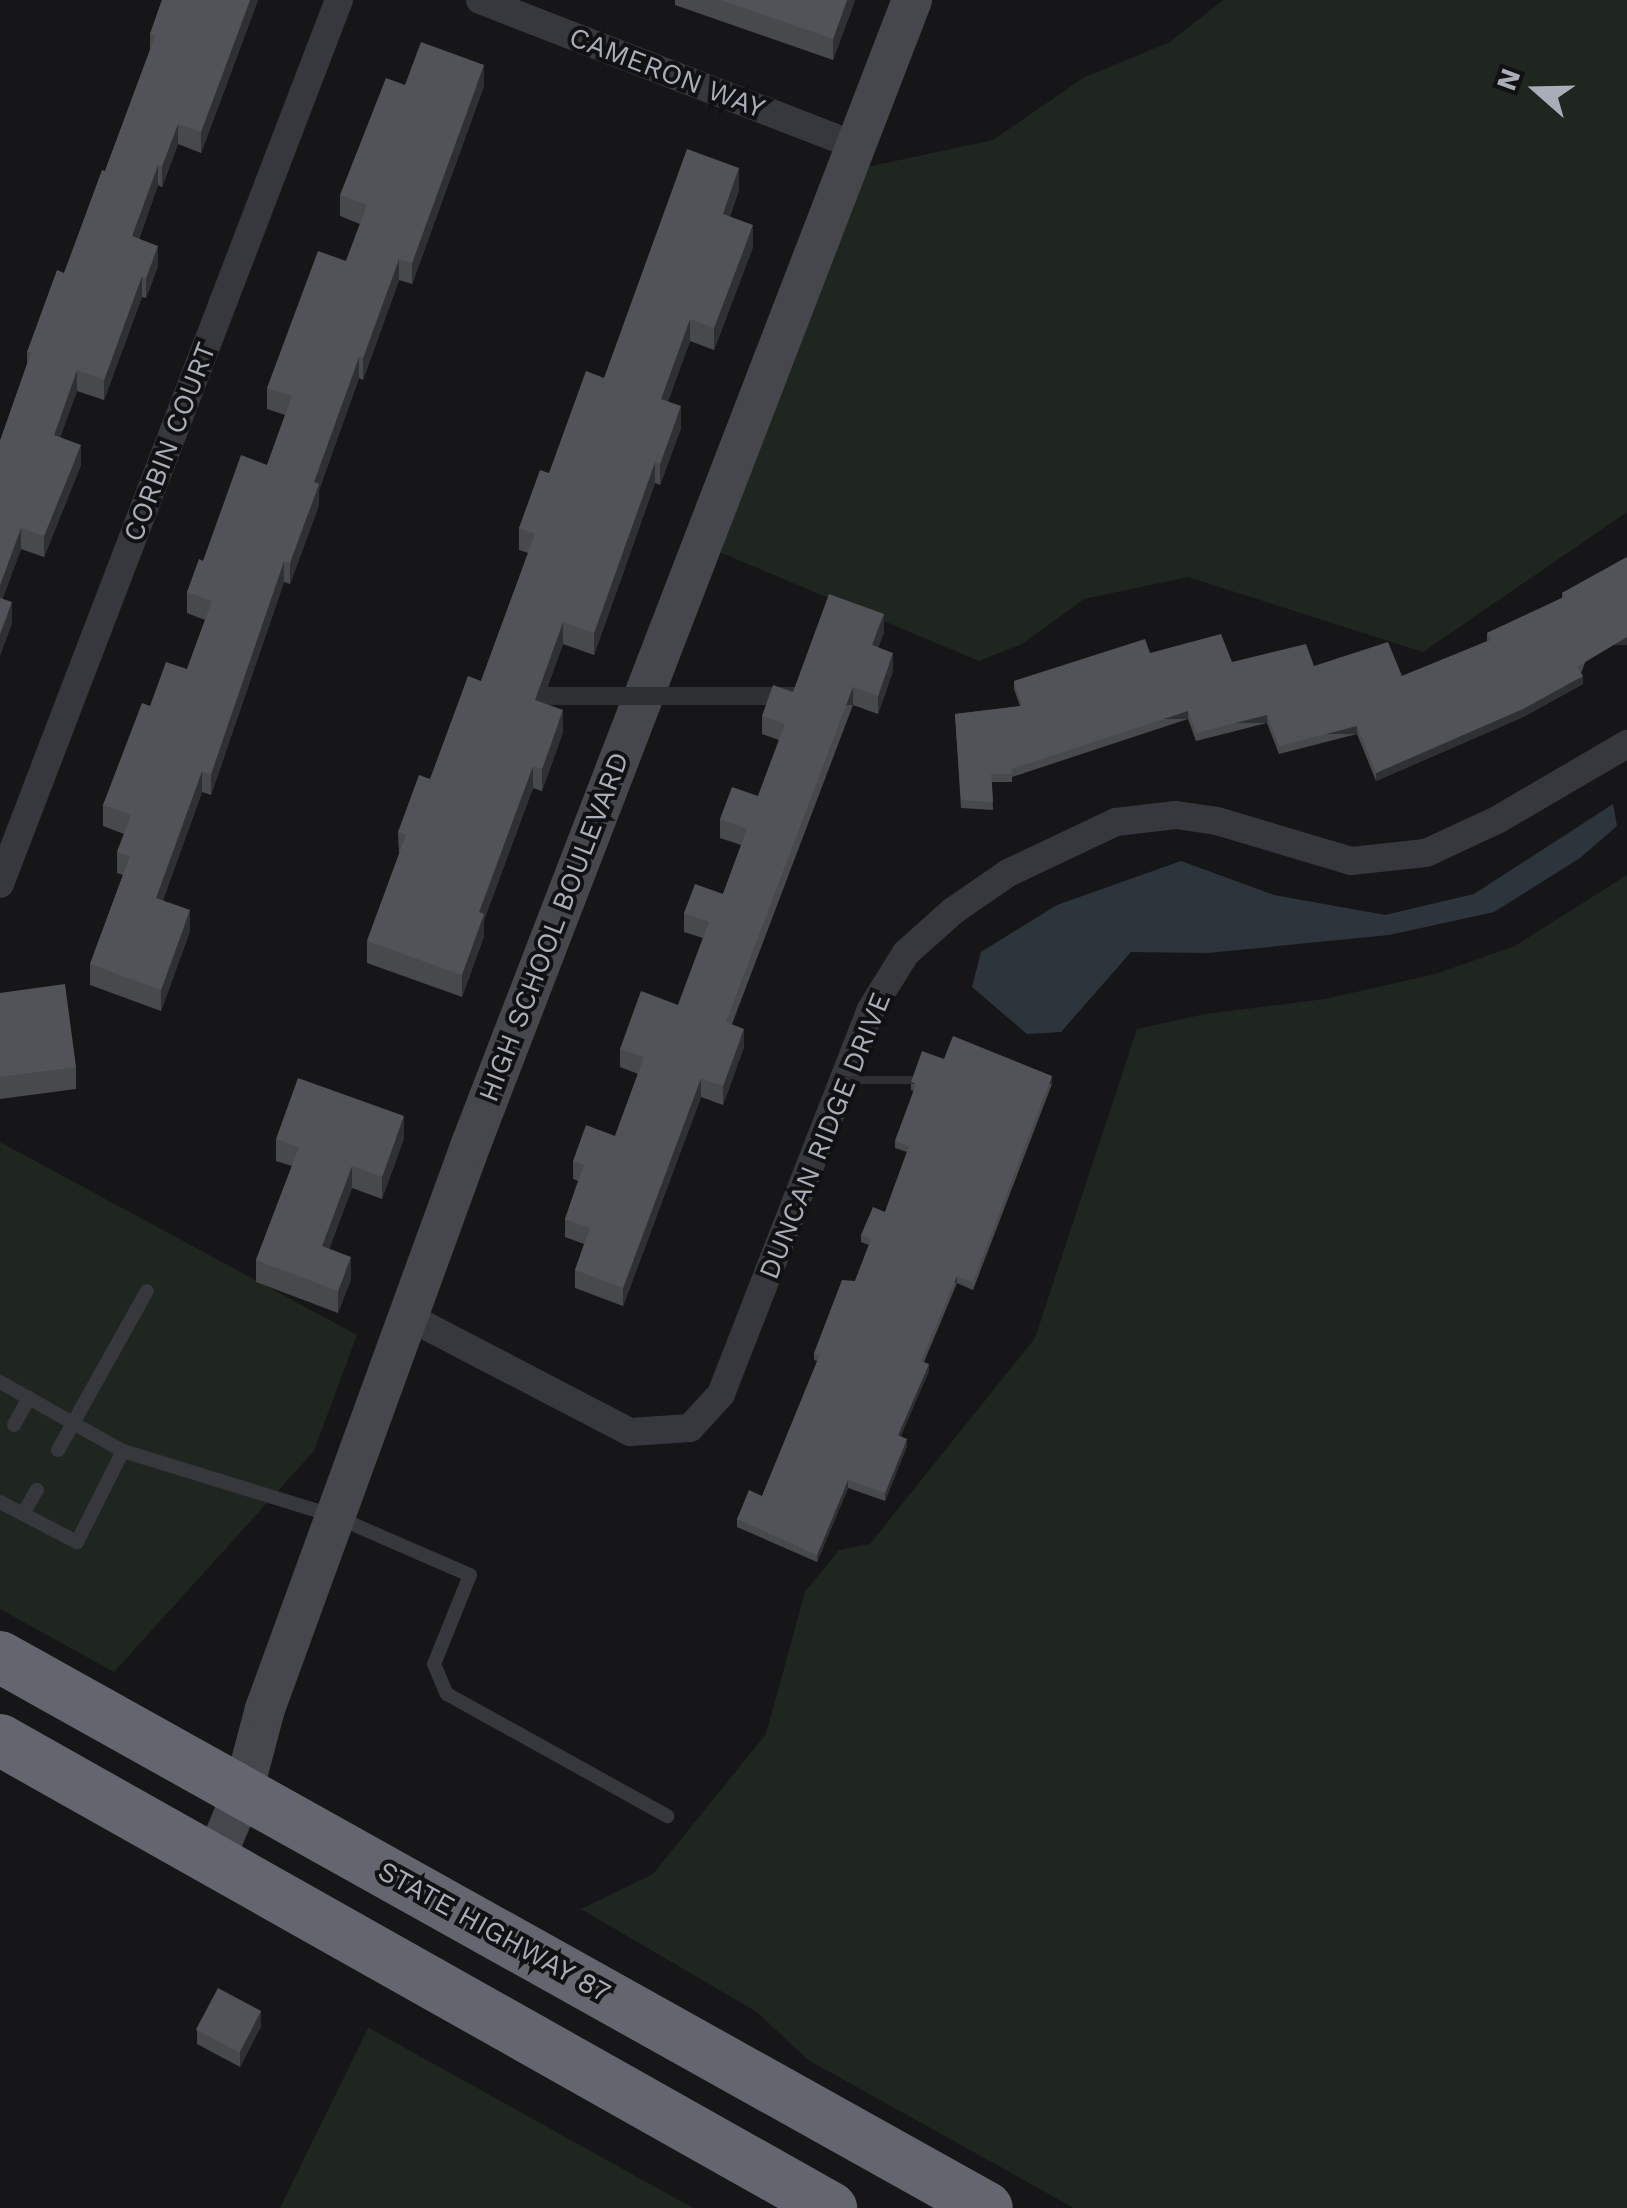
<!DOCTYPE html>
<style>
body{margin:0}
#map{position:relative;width:1627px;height:2208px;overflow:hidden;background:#161618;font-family:"Work Sans",sans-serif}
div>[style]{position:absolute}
.green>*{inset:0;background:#1e261f}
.water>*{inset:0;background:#2c353c}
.lane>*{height:14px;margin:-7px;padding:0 7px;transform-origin:7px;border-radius:7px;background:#37383d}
.street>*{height:28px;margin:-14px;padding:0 14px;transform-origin:14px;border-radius:14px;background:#37383d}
.secondary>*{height:40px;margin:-20px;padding:0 20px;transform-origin:20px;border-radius:20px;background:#45474d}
.highway>*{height:52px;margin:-26px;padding:0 26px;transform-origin:26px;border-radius:26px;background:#63666e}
.wall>*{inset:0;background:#47494d}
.shaded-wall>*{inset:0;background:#2f3033;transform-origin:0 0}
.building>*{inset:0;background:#525359;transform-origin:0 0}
span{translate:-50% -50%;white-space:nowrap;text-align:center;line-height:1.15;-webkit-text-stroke:8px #111113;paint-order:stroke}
.street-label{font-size:28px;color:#a8adb8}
.north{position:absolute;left:1487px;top:40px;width:100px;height:100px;-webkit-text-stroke:8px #111113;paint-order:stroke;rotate:290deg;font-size:28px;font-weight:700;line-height:40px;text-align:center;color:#a8adb8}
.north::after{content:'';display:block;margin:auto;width:35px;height:45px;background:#a8adb8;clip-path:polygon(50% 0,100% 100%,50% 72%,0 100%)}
</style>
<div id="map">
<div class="green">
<i style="clip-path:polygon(1223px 0,1627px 0,1627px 512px,1423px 652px,1188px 577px,1084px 599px,1022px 644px,979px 661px,719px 552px,867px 167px,993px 140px,1083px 78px,1170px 42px)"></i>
<i style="clip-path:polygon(1627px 875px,1627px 2208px,1074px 2208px,808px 2060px,757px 2012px,581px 1909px,653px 1874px,766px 1734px,805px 1592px,839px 1550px,870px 1544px,1035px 1338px,1137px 1029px,1205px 1014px,1325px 999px,1435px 974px,1515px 946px)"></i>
<i style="clip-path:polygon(0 1142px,357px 1335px,314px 1451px,114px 1672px,0 1609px)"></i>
<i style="clip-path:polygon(368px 2028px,369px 2028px,693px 2208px,280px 2208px)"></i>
</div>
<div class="water">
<i style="clip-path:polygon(1613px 804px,1617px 826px,1580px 858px,1494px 912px,1389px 935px,1208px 953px,1131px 952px,1061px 1032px,1027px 1034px,972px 987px,981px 952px,1057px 905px,1181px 861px,1274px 895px,1385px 915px,1474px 894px)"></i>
</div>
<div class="lane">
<i style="left:0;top:1382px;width:141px;rotate:29.3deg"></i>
<i style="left:123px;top:1451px;width:221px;rotate:17.1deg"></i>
<i style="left:334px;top:1516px;width:148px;rotate:23.5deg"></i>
<i style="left:470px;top:1575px;width:96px;rotate:112deg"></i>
<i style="left:434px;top:1664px;width:33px;rotate:67deg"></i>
<i style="left:447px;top:1694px;width:252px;rotate:29deg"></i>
<i style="left:14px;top:1425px;width:31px;rotate:-61deg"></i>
<i style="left:58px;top:1450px;width:182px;rotate:-60.8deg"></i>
<i style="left:0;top:1502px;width:87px;rotate:27.5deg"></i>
<i style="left:77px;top:1542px;width:102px;rotate:-63.2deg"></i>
<i style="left:23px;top:1514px;width:28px;rotate:-60deg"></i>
</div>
<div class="street">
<i style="left:480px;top:0;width:401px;rotate:21.2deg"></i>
<i style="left:0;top:884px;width:947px;rotate:-69.02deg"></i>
<i style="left:407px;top:1316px;width:251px;rotate:27.5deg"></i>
<i style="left:630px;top:1432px;width:60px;rotate:-3.8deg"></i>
<i style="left:690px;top:1428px;width:46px;rotate:-47.6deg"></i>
<i style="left:721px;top:1394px;width:411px;rotate:-68.7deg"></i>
<i style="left:870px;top:1011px;width:68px;rotate:-58.2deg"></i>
<i style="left:906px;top:953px;width:63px;rotate:-41.8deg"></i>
<i style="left:953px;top:911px;width:67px;rotate:-34.6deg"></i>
<i style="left:1008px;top:873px;width:119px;rotate:-25.3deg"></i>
<i style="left:1116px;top:822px;width:60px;rotate:-6.7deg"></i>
<i style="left:1176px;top:815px;width:41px;rotate:8.3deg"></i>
<i style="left:1217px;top:821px;width:140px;rotate:16.6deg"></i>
<i style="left:1351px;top:861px;width:75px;rotate:-6.1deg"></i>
<i style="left:1426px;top:853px;width:78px;rotate:-24.9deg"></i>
<i style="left:1497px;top:820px;width:151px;rotate:-30.3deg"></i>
</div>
<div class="secondary">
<i style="left:215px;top:1859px;width:73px;rotate:-67.3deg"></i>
<i style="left:243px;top:1792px;width:86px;rotate:-75.2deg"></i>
<i style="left:265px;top:1709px;width:601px;rotate:-69.97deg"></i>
<i style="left:471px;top:1144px;width:1226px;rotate:-68.92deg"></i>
</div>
<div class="highway">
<i style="left:0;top:1657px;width:1130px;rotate:29.17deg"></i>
<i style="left:0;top:1740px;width:954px;rotate:29.39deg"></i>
</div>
<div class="wall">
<i style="clip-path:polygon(162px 0,258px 0,201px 153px,178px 144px,162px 187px,158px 185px,139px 239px,158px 266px,146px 298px,142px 297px,104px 400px,77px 391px,60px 437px,81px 465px,44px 557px,21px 549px,2px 599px,12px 623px,0 655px,0 441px,27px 364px,27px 352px,64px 273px,105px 171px,150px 51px,150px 34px)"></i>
<i style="clip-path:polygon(675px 0,855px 0,833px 60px,675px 5px)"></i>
<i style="clip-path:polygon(405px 85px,484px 86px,412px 284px,399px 280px,363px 380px,359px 378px,319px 490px,319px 505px,290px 584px,284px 582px,211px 795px,202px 792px,163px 900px,190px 931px,161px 1011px,90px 985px,90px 964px,123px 875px,117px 873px,117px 852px,124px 834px,103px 826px,103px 805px,150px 706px,187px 669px,205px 620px,187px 613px,187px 592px,203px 561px,267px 465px,285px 415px,267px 409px,267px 388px,346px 261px,360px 224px,340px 216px,340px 195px)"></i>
<i style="clip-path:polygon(739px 190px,730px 216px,753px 247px,714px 350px,690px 341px,668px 401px,681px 428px,660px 485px,655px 483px,594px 655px,563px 644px,542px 702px,563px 732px,542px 791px,533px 788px,484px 920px,484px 936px,462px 997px,367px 963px,367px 941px,399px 854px,398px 832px,430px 779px,481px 681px,528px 553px,519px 550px,519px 528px,604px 378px)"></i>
<i style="clip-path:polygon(1627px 557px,1581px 673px,1583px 684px,1523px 717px,1376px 781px,1357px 734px,1279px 754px,1267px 723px,1196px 741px,1188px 719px,1012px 777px,1012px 782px,992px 782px,993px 810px,961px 808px,955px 714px,1020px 706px,1014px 689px,1014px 681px,1150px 653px,1232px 662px,1314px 666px,1402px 676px,1487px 641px,1487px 633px,1562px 598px,1562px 593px)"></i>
<i style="clip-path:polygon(884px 632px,878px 648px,893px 671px,878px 714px,853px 705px,732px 1024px,744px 1047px,723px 1105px,701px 1097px,623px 1306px,575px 1288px,575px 1270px,584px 1244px,565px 1237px,565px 1219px,578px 1181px,573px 1179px,573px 1161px,615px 1136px,638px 1074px,620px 1067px,620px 1049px,678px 1005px,703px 938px,684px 932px,684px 913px,723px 894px,741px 845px,720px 838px,720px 819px,758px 796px,779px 740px,762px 734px,762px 716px)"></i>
<i style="clip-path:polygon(0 993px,76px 1067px,76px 1089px,0 1099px)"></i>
<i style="clip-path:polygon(944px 1059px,1052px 1084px,973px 1290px,957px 1283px,924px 1362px,929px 1371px,900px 1436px,907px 1446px,885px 1501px,848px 1488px,817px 1562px,737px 1527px,737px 1519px,762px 1496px,817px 1361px,814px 1360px,814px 1353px,855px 1281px,869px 1245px,861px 1242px,861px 1235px,885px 1212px,907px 1152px,895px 1148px,895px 1141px,914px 1091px,911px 1090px,911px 1082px)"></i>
<i style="clip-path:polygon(404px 1138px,382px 1199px,352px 1188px,329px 1249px,351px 1279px,338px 1313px,256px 1282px,256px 1260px,292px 1166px,276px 1161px,276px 1139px)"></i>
<i style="clip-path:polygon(261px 2026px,240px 2067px,197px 2044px,197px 2030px)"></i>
</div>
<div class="shaded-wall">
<i style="clip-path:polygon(250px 0,258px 0,201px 153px,201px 132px)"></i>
<i style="clip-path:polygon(847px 0,855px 0,833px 60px,833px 39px)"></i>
<i style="clip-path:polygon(484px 65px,484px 86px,412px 284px,412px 263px)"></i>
<i style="clip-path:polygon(178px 124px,178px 144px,162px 187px,162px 166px)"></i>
<i style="clip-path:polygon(158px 165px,158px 185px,132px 257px,132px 236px)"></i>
<i style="clip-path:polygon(739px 168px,739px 190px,723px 236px,723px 214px)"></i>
<i style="clip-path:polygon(753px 225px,753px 247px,714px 350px,714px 328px)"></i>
<i style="clip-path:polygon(158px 246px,158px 266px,146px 298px,146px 278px)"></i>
<i style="clip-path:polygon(399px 259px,399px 280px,363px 380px,363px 358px)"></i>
<i style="clip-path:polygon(142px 276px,142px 297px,104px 400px,104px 380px)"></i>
<i style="clip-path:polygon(690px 319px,690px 341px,661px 421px,661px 399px)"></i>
<i style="clip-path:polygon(359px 357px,359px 378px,319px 490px,319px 505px,290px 584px,290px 563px,314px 482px)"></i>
<i style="clip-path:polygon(77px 370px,77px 391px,54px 455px,54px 435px)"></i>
<i style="clip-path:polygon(681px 406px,681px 428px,660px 485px,660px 464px)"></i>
<i style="clip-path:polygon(81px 445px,81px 465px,44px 557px,44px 536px)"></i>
<i style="clip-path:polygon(655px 462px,655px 483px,594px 655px,594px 633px)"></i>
<i style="clip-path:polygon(21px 528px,21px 549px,0 606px,0 585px)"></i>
<i style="clip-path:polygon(284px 561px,284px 582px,211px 795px,211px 774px)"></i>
<i style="clip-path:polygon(12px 602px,12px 623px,0 655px,0 634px)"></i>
<i style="clip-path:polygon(884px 614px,884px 632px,872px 664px,872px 645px)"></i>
<i style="clip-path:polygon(563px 622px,563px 644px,535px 722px,535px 700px)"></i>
<i style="left:1627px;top:637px;width:8px;height:58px;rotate:90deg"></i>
<i style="clip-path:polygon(893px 653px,893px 671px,878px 714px,878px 696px)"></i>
<i style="clip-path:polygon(1583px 676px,1583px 684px,1523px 717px,1376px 781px,1376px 773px)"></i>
<i style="left:853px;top:687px;width:18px;height:358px;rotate:90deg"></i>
<i style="clip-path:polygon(563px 710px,563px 732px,542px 791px,542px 769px)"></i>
<i style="left:1188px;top:711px;width:8px;height:186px;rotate:90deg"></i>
<i style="left:1267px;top:715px;width:8px;height:73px;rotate:90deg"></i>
<i style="left:1357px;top:726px;width:8px;height:81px;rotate:90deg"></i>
<i style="clip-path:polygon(533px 766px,533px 788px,484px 920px,484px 936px,462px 997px,462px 975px,479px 912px)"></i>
<i style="clip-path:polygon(202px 771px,202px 792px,156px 919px,156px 898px)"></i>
<i style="clip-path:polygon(190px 910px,190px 931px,161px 1011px,161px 990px)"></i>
<i style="clip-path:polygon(744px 1029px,744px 1047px,723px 1105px,723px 1086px)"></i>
<i style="left:1052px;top:1076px;width:8px;height:221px;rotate:90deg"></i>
<i style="clip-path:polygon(701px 1078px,701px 1097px,623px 1306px,623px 1288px)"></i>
<i style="clip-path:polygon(404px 1116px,404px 1138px,382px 1199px,382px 1177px)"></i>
<i style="clip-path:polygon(352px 1166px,352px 1188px,322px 1268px,322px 1246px)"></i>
<i style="clip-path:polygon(351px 1257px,351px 1279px,338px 1313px,338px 1291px)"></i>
<i style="left:957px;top:1276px;width:7px;height:92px;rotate:90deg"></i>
<i style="clip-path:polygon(929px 1364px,929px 1371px,898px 1443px,898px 1435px)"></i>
<i style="clip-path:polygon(907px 1439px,907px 1446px,885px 1501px,885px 1493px)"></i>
<i style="clip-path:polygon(848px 1480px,848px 1488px,817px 1562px,817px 1555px)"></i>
<i style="clip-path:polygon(261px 2011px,261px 2026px,240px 2067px,240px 2052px)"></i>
</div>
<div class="building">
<i style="clip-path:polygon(162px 0,250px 0,201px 132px,178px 124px,162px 166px,158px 165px,132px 236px,158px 246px,146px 278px,142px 276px,104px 380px,77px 370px,54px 435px,81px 445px,44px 536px,21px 528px,0 585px,0 441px,31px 353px,27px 352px,57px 270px,64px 273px,102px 170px,105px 171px,155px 36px,150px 34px)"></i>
<i style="clip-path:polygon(721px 0,847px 0,833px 39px)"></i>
<i style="clip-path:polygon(421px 42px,484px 65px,412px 263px,399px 259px,363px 358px,359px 357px,314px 482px,319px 484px,290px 563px,284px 561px,211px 774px,202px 771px,156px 898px,190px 910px,161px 990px,90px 964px,130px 856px,117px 852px,131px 815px,103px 805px,142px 703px,150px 706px,166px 662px,187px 669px,212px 601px,187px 592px,199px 559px,203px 561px,241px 455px,267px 465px,292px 396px,267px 388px,318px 251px,346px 261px,367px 205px,340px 195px,386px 78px,405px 85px)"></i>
<i style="clip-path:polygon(687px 149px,739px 168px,723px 214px,753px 225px,714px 328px,690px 319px,661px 399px,681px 406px,660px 464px,655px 462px,594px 633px,563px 622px,535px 700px,563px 710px,542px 769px,533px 766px,479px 912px,484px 914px,462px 975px,367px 941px,406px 835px,398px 832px,419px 775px,430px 779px,468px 676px,481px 681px,535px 534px,519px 528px,540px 470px,549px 473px,586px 371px,604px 378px)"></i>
<i style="clip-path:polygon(1627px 557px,1627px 637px,1577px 667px,1583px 676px,1523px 709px,1376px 773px,1357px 726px,1279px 746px,1267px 715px,1196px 733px,1188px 711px,1011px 769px,1012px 774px,991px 774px,993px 802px,961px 800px,955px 714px,1022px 706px,1014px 681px,1145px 639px,1150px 653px,1221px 634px,1232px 662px,1306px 644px,1314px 666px,1388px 642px,1402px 676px,1491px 640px,1487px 633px,1564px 597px,1562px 593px)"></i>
<i style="clip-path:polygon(829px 594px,884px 614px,872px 645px,893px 653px,878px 696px,853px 687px,726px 1022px,744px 1029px,723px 1086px,701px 1078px,623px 1288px,575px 1270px,590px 1228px,565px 1219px,584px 1165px,573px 1161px,586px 1125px,615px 1136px,644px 1057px,620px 1049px,641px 991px,678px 1005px,709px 922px,684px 913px,695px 884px,723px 894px,747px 829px,720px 819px,732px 787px,758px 796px,785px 724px,762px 716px,773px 685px,793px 692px)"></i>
<i style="clip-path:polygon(0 598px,12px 602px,0 634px)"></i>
<i style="clip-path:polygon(65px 984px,76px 1067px,0 1077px,0 993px)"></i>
<i style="clip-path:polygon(953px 1036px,1052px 1076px,973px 1282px,957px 1276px,921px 1361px,929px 1364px,898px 1435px,907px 1439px,885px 1493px,848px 1480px,817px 1555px,737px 1519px,749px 1490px,762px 1496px,820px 1355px,814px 1353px,842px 1280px,855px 1281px,871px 1239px,861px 1235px,873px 1207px,885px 1212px,909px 1146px,895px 1141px,916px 1084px,911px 1082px,922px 1051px,944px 1059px)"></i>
<i style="clip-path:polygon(298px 1078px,404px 1116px,382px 1177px,352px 1166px,322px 1246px,351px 1257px,338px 1291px,256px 1260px,299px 1147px,276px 1139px)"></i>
<i style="left:218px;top:1988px;width:49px;height:47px;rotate:28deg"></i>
</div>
<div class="street-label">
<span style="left:667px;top:73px;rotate:21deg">CAMERON WAY</span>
<span style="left:170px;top:442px;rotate:-69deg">CORBIN COURT</span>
<span style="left:554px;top:927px;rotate:-69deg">HIGH SCHOOL BOULEVARD</span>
<span style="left:825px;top:1136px;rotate:-68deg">DUNCAN RIDGE DRIVE</span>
<span style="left:494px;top:1932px;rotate:29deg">STATE HIGHWAY 87</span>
</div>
<div class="north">N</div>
</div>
